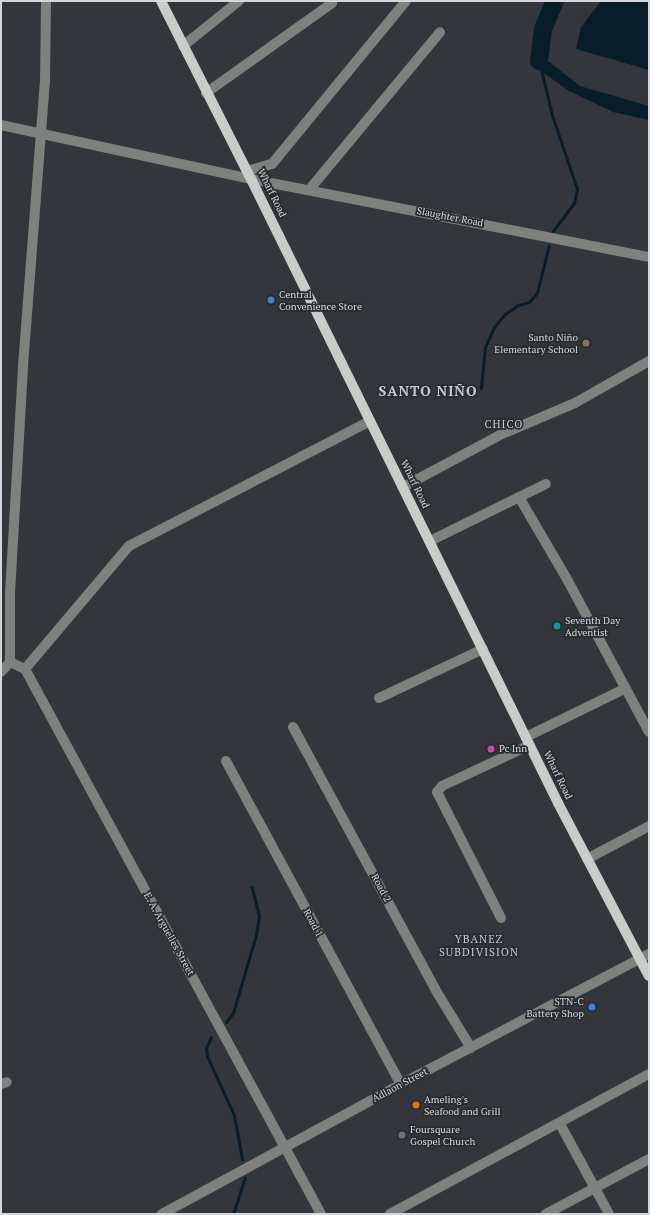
<!DOCTYPE html>
<meta charset="utf-8">
<style>
body{margin:0}
#map{position:relative;width:650px;height:1215px;overflow:hidden;background:#33363a;font-family:"PT Serif",serif}
div>[style]{position:absolute}
.water>*{inset:0;background:#081d2a}
.stream>*{height:3px;margin:-1.5px;padding:0 1.5px;transform-origin:1.5px;border-radius:1.5px;background:#081d2a}
.river>*{height:18px;margin:-9px;padding:0 9px;transform-origin:9px;border-radius:9px;background:#081d2a}
.minor>*{height:10px;margin:-5px;padding:0 5px;transform-origin:5px;border-radius:5px;background:#7f817f}
.major>*{height:10px;margin:-5px;padding:0 5px;transform-origin:5px;border-radius:5px;background:#c9ccc8}
.dots>*{width:11px;height:11px;translate:-50% -50%;box-sizing:border-box;border:2px solid #292c30;border-radius:50%}
span{translate:-50% -50%;white-space:nowrap;text-align:center;line-height:1.15;-webkit-text-stroke:3.5px #292c30;paint-order:stroke}
.street-label{font-size:10px;color:#d5d7da}
.poi-label{font-size:10px;color:#d5d7da}
.left{translate:0 -50%;text-align:left}
.right{translate:-100% -50%;text-align:right}
.neighbourhood-label{font-size:11px;color:#c7cbd1;letter-spacing:1px}
.district-label{font-size:14px;color:#c7cbd1;font-weight:700;letter-spacing:1px}
.frame{position:absolute;inset:0;border:2px solid #d5d7da;pointer-events:none}
</style>
<div id="map">
<div class="water">
<i style="clip-path:polygon(601px 1px,649px 1px,649px 70px,576px 49px,581px 27px)"></i>
<i style="clip-path:polygon(539px 54px,580px 86px,649px 106px,649px 120px,613px 112px,569px 91px,541px 71px)"></i>
</div>
<div class="stream">
<i style="left:539px;top:61px;width:56px;rotate:76.5deg"></i>
<i style="left:552px;top:115px;width:78px;rotate:71.3deg"></i>
<i style="left:577px;top:189px;width:14px;rotate:102deg"></i>
<i style="left:574px;top:203px;width:35px;rotate:127deg"></i>
<i style="left:481px;top:388px;width:41px;rotate:-84.4deg"></i>
<i style="left:485px;top:347px;width:22px;rotate:-66deg"></i>
<i style="left:494px;top:327px;width:17px;rotate:-50deg"></i>
<i style="left:505px;top:314px;width:16px;rotate:-35deg"></i>
<i style="left:518px;top:305px;width:11px;rotate:-15deg"></i>
<i style="left:529px;top:302px;width:12px;rotate:-48deg"></i>
<i style="left:537px;top:293px;width:49px;rotate:-76deg"></i>
<i style="left:226px;top:1022px;width:11px;rotate:-52deg"></i>
<i style="left:233px;top:1013px;width:81px;rotate:-73.6deg"></i>
<i style="left:256px;top:935px;width:19px;rotate:-81deg"></i>
<i style="left:259px;top:916px;width:30px;rotate:-104deg"></i>
<i style="left:211px;top:1037px;width:12px;rotate:114deg"></i>
<i style="left:206px;top:1048px;width:8px;rotate:83deg"></i>
<i style="left:207px;top:1056px;width:65px;rotate:65.4deg"></i>
<i style="left:234px;top:1115px;width:45px;rotate:79.7deg"></i>
<i style="left:233px;top:1214px;width:38px;rotate:-72deg"></i>
</div>
<div class="river">
<i style="left:539px;top:61px;width:32px;rotate:-83deg"></i>
<i style="left:543px;top:29px;width:30px;rotate:-67deg"></i>
</div>
<div class="minor">
<i style="left:183px;top:46px;width:72px;rotate:-38.8deg"></i>
<i style="left:206px;top:93px;width:155px;rotate:-35.5deg"></i>
<i style="left:1px;top:125px;width:256px;rotate:12.2deg"></i>
<i style="left:251px;top:179px;width:406px;rotate:11.1deg"></i>
<i style="left:247px;top:171px;width:26px;rotate:-16deg"></i>
<i style="left:272px;top:164px;width:211px;rotate:-50.6deg"></i>
<i style="left:309px;top:190px;width:205px;rotate:-50.3deg"></i>
<i style="left:403px;top:487px;width:112px;rotate:-28.2deg"></i>
<i style="left:502px;top:434px;width:79px;rotate:-23deg"></i>
<i style="left:575px;top:403px;width:85px;rotate:-29.6deg"></i>
<i style="left:519px;top:497px;width:97px;rotate:59.7deg"></i>
<i style="left:568px;top:581px;width:171px;rotate:61.8deg"></i>
<i style="left:430px;top:541px;width:129px;rotate:-26.2deg"></i>
<i style="left:10px;top:662px;width:17px;rotate:25deg"></i>
<i style="left:25px;top:669px;width:620px;rotate:61.49deg"></i>
<i style="left:25px;top:669px;width:161px;rotate:-49.8deg"></i>
<i style="left:129px;top:546px;width:271px;rotate:-27.4deg"></i>
<i style="left:1px;top:672px;width:13px;rotate:-48deg"></i>
<i style="left:10px;top:662px;width:69px;rotate:-90deg"></i>
<i style="left:10px;top:593px;width:227px;rotate:-86.7deg"></i>
<i style="left:23px;top:366px;width:285px;rotate:-85.6deg"></i>
<i style="left:45px;top:82px;width:81px;rotate:-89.3deg"></i>
<i style="left:379px;top:698px;width:115px;rotate:-25.2deg"></i>
<i style="left:293px;top:727px;width:298px;rotate:61.5deg"></i>
<i style="left:435px;top:989px;width:69px;rotate:58.6deg"></i>
<i style="left:526px;top:737px;width:111px;rotate:-26.1deg"></i>
<i style="left:226px;top:761px;width:367px;rotate:61.6deg"></i>
<i style="left:587px;top:859px;width:70px;rotate:-28deg"></i>
<i style="left:501px;top:918px;width:141px;rotate:-116.9deg"></i>
<i style="left:437px;top:792px;width:8px;rotate:-50deg"></i>
<i style="left:442px;top:786px;width:97px;rotate:-25deg"></i>
<i style="left:1px;top:1084px;width:6px;rotate:-18deg"></i>
<i style="left:560px;top:1124px;width:102px;rotate:61.4deg"></i>
<i style="left:162px;top:1214px;width:272px;rotate:-28.5deg"></i>
<i style="left:401px;top:1084px;width:280px;rotate:-27.7deg"></i>
<i style="left:390px;top:1214px;width:294px;rotate:-28.4deg"></i>
<i style="left:546px;top:1214px;width:117px;rotate:-28.1deg"></i>
</div>
<div class="major">
<i style="left:161px;top:1px;width:199px;rotate:63.2deg"></i>
<i style="left:251px;top:179px;width:695px;rotate:63.8deg"></i>
<i style="left:558px;top:803px;width:195px;rotate:62.3deg"></i>
</div>
<div class="dots">
<i style="left:271px;top:300px;background:#3f7fe0"></i>
<i style="left:586px;top:343px;background:#8d6e63"></i>
<i style="left:557px;top:626px;background:#0f9aa8"></i>
<i style="left:491px;top:749px;background:#d1479c"></i>
<i style="left:592px;top:1007px;background:#3f7fe0"></i>
<i style="left:416px;top:1105px;background:#e8710a"></i>
<i style="left:402px;top:1135px;background:#6b7280"></i>
</div>
<div class="street-label">
<span style="left:272px;top:193px;rotate:64deg">Wharf Road</span>
<span style="left:450px;top:217px;rotate:11deg">Slaughter Road</span>
<span style="left:415px;top:484px;rotate:64deg">Wharf Road</span>
<span style="left:558px;top:775px;rotate:64deg">Wharf Road</span>
<span style="left:381px;top:888px;rotate:62deg">Road 2</span>
<span style="left:313px;top:923px;rotate:62deg">Road 1</span>
<span style="left:169px;top:934px;rotate:61deg">E. A. Arguelles Street</span>
<span style="left:400px;top:1085px;rotate:-28deg">Adlaon Street</span>
</div>
<div class="poi-label">
<span class="left" style="left:279px;top:300px">Central<br>Convenience Store</span>
<span class="right" style="left:578px;top:343px">Santo Niño<br>Elementary School</span>
<span class="left" style="left:565px;top:626px">Seventh Day<br>Adventist</span>
<span class="left" style="left:499px;top:749px">Pc Inn</span>
<span class="right" style="left:584px;top:1007px">STN-C<br>Battery Shop</span>
<span class="left" style="left:424px;top:1105px">Ameling's<br>Seafood and Grill</span>
<span class="left" style="left:410px;top:1135px">Foursquare<br>Gospel Church</span>
</div>
<div class="neighbourhood-label">
<span style="left:504px;top:424px">CHICO</span>
<span style="left:479px;top:946px">YBANEZ<br>SUBDIVISION</span>
</div>
<div class="district-label">
<span style="left:428px;top:391px">SANTO NIÑO</span>
</div>
<div class="frame"></div>
</div>
